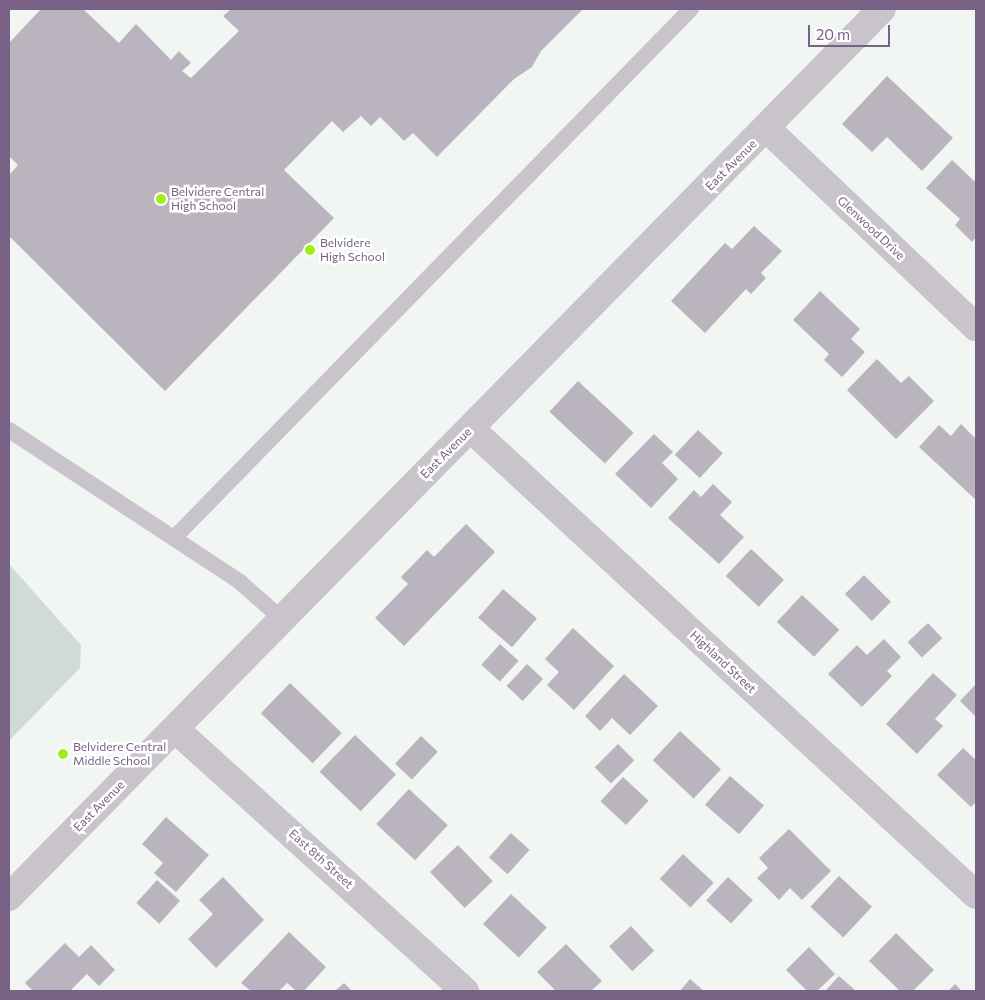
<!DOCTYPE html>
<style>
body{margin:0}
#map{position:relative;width:985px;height:1000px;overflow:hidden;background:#f1f6f2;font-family:Commissioner,sans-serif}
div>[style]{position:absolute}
.green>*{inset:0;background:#d0dbd8}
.building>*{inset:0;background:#bab4bf;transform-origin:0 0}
.service>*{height:16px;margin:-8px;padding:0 8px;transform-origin:8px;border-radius:8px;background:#c9c4cb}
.minor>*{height:28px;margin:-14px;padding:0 14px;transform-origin:14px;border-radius:14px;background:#c9c4cb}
.tertiary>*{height:28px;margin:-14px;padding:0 14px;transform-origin:14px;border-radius:14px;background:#c9c4cb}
.dots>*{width:14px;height:14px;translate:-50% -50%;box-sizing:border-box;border:2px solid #fff;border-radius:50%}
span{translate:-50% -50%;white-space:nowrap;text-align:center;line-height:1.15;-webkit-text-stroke:5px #fff;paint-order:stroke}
.street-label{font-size:12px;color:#776285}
.poi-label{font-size:12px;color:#776285}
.left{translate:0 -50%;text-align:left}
.frame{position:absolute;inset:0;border:10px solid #776285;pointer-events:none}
.scale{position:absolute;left:808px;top:25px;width:82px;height:22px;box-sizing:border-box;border:2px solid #776285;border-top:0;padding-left:6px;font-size:15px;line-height:18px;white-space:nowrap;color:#776285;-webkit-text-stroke:4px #fff;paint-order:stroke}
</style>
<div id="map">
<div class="green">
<i style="clip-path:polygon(9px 564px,81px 645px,80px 668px,9px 741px)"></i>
</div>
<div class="building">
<i style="clip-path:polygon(41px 9px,83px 9px,119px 43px,136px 24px,171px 60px,179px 51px,191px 63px,182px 71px,191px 78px,239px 31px,223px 16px,231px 9px,583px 9px,541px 51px,532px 67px,514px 79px,437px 157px,413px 133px,404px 141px,380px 117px,371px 126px,361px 116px,343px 132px,332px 121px,284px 170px,334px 218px,165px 391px,9px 236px,9px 175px,18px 165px,9px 156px,9px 43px)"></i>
<i style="clip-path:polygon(887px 76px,953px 138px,922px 171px,887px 137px,872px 152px,842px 124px)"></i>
<i style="clip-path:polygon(952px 160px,974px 181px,976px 179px,976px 237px,972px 242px,955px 225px,960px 219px,926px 188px)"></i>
<i style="clip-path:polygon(754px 226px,782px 251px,761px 273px,766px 278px,751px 294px,746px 289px,705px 333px,671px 301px,725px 243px,732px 249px)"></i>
<i style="clip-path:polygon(820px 291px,860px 329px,851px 339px,865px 352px,842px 377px,824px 360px,829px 354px,793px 320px)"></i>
<i style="clip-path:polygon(877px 359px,901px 383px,909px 376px,934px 401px,896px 439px,847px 390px)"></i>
<i style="left:578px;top:381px;width:76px;height:42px;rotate:43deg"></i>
<i style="clip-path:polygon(961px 424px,976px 439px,976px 500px,919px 447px,939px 425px,951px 436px)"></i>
<i style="left:698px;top:430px;width:34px;height:34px;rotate:43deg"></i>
<i style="clip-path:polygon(654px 434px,673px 452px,662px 463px,678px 479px,651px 508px,615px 474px)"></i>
<i style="clip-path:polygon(713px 484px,732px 502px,720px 515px,744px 537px,719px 564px,668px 518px,694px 490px,701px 497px)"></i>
<i style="clip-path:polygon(466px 524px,495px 552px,404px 646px,375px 618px,408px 584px,401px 577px,427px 550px,434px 557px)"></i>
<i style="left:751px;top:549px;width:45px;height:37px;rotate:43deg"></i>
<i style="left:864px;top:575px;width:38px;height:27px;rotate:45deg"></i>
<i style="left:503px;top:589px;width:45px;height:38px;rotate:41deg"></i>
<i style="left:802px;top:595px;width:51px;height:37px;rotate:43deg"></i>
<i style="left:928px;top:623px;width:21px;height:28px;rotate:47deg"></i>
<i style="clip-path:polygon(573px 628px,614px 666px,574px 710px,547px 685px,559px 672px,545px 659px)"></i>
<i style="clip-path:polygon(884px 639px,901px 657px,887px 671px,892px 676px,862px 707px,828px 674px,857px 645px,867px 655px)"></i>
<i style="left:500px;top:644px;width:25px;height:28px;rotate:42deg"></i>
<i style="left:527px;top:664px;width:22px;height:30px;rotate:43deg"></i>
<i style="clip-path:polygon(933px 673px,957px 695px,935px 719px,943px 726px,917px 754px,886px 724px)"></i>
<i style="clip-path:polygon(624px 674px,658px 706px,630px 735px,612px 718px,600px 731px,585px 716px)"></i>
<i style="left:290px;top:683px;width:72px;height:42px;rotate:44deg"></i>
<i style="clip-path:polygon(976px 684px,976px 717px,960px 701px)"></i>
<i style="left:680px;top:731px;width:56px;height:40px;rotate:43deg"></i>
<i style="left:355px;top:735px;width:57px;height:51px;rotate:44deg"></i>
<i style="left:421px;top:736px;width:23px;height:38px;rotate:43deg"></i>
<i style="left:618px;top:744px;width:23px;height:33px;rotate:45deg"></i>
<i style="clip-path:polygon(963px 748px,976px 760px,976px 802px,971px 807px,937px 775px)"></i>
<i style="left:730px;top:776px;width:45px;height:38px;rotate:41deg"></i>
<i style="left:623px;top:777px;width:35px;height:33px;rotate:43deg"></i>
<i style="left:409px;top:789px;width:53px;height:48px;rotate:43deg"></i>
<i style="clip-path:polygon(166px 817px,209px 855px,176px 892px,154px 873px,163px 863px,142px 844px)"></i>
<i style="clip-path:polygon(789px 829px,831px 871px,802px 900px,790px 888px,779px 900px,757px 878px,768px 868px,759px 858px)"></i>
<i style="left:511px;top:833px;width:25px;height:33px;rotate:42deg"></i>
<i style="left:458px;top:845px;width:50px;height:39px;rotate:46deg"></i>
<i style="left:683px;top:854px;width:42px;height:34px;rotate:43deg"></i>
<i style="left:839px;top:876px;width:45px;height:42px;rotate:43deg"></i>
<i style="clip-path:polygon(223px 877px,264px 920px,216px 968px,188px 939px,213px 914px,199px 900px)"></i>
<i style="left:728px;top:877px;width:34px;height:32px;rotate:43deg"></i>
<i style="left:157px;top:880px;width:31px;height:31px;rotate:42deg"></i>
<i style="left:511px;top:894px;width:49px;height:41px;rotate:43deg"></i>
<i style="left:631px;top:926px;width:34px;height:30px;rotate:47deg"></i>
<i style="clip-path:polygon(289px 932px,326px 967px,304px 991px,296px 991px,287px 983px,279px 991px,251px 991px,241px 983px)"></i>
<i style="clip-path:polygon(896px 933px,934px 970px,913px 991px,900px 991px,869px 961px)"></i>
<i style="clip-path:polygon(65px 943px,79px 957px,91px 945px,115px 970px,99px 986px,87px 974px,70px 991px,33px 991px,25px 983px)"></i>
<i style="clip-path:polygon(566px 944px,602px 981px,591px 991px,556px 991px,537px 972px)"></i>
<i style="clip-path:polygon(809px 947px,835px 974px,817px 991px,807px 991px,786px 970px)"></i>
<i style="clip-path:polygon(839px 976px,856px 991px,825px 991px)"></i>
<i style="clip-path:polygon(690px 979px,704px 991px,680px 991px)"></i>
<i style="clip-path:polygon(344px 983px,352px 991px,335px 991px)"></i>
<i style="clip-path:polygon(955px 984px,962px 991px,948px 991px)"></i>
</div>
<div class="service">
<i style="left:9px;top:430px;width:277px;rotate:33.3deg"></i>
<i style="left:240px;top:582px;width:57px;rotate:41.5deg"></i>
<i style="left:174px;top:538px;width:740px;rotate:-45.66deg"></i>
</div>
<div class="minor">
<i style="left:767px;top:129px;width:288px;rotate:43.5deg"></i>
<i style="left:471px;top:429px;width:687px;rotate:42.7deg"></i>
<i style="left:175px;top:729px;width:391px;rotate:42.1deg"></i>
</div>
<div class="tertiary">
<i style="left:9px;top:897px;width:1245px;rotate:-45.49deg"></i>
</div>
<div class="dots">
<i style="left:161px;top:199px;background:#9eef18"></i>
<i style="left:310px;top:250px;background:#9eef18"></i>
<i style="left:63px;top:754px;background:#9eef18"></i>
</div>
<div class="street-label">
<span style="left:731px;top:165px;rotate:-45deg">East Avenue</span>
<span style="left:871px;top:228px;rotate:43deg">Glenwood Drive</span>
<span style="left:446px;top:453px;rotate:-45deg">East Avenue</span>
<span style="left:723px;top:662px;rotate:43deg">Highland Street</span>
<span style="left:99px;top:806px;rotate:-45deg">East Avenue</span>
<span style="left:321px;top:859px;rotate:42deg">East 8th Street</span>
</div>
<div class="poi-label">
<span class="left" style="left:171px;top:199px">Belvidere Central<br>High School</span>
<span class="left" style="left:320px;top:250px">Belvidere<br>High School</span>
<span class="left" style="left:73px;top:754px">Belvidere Central<br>Middle School</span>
</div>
<div class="frame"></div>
<div class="scale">20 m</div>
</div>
